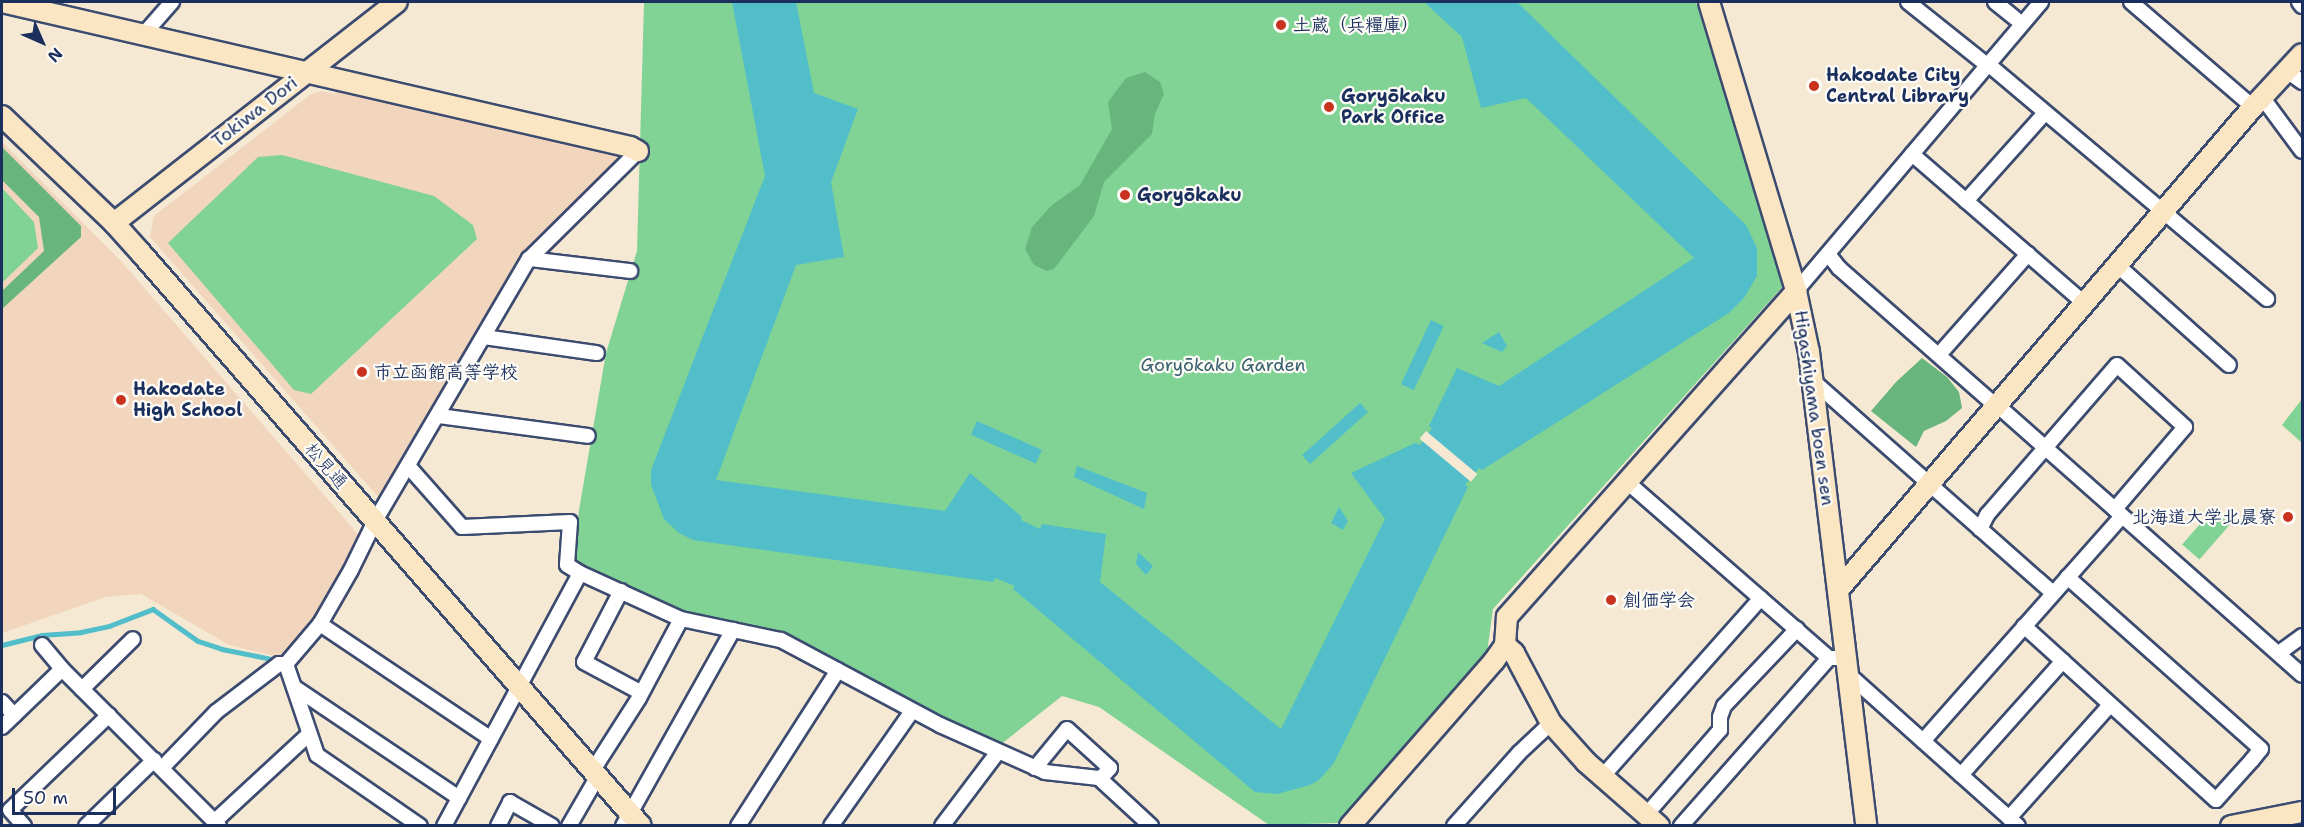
<!DOCTYPE html>
<meta charset="utf-8">
<style>
body{margin:0}
#map{position:relative;width:2304px;height:827px;overflow:hidden;background:#f6e9d4;font-family:"Shantell Sans","Klee One",sans-serif}
div>[style]{position:absolute}
.built>*{inset:0;background:#f1d5bd}
.green>*{inset:0;background:#80d395;transform-origin:0 0}
.forest>*{inset:0;background:#68b57e}
.water>*{inset:0;background:#51beca;transform-origin:0 0}
.pier>*{inset:0;background:#f6e9d4;transform-origin:0 0}
.stream>*{height:4.5px;margin:-2.25px;padding:0 2.25px;transform-origin:2.25px;border-radius:2.25px;background:#51beca}
.roads{filter:drop-shadow(2px 0 #3c4b70) drop-shadow(-2px 0 #3c4b70) drop-shadow(0 2px #3c4b70) drop-shadow(0 -2px #3c4b70)}
.street>*{height:14px;margin:-7px;padding:0 7px;transform-origin:7px;border-radius:7px;background:#fff}
.secondary>*{height:20px;margin:-10px;padding:0 10px;transform-origin:10px;border-radius:10px;background:#fbe6c4}
.dots>*{width:16px;height:16px;translate:-50% -50%;box-sizing:border-box;border:3px solid #fdfcf7;border-radius:50%}
span{translate:-50% -50%;white-space:nowrap;text-align:center;line-height:1.15;-webkit-text-stroke:4.5px #fdfcf7;paint-order:stroke}
.poi-label{font-size:18px;color:#1b2f5e;font-weight:700}
.left{translate:0 -50%;text-align:left}
.right{translate:-100% -50%;text-align:right}
.street-label{font-size:18px;color:#1b2f5e}
.park-label{font-size:18px;color:#39606e}
.frame{position:absolute;inset:0;border:3px solid #1b2f5e;pointer-events:none}
.north{position:absolute;left:12px;top:12px;width:60px;height:60px;-webkit-text-stroke:4px #fdfcf7;paint-order:stroke;rotate:135deg;font-size:16px;font-weight:700;line-height:24px;text-align:center;color:#1b2f5e}
.north::after{content:'';display:block;margin:auto;width:21px;height:27px;background:#1b2f5e;clip-path:polygon(50% 0,100% 100%,50% 72%,0 100%)}
.scale{position:absolute;left:12px;top:788px;width:104px;height:27px;box-sizing:border-box;border:3px solid #1b2f5e;border-top:0;padding-left:8px;font-size:18px;line-height:21px;white-space:nowrap;color:#1b2f5e;-webkit-text-stroke:4px #fdfcf7;paint-order:stroke}
</style>
<div id="map">
<div class="built">
<i style="clip-path:polygon(337px 87px,626px 154px,527px 248px,385px 496px,379px 498px,150px 237px,154px 216px,311px 94px,321px 91px,335px 94px)"></i>
<i style="clip-path:polygon(2px 142px,120px 260px,363px 540px,314px 621px,291px 649px,279px 657px,229px 645px,141px 594px,106px 597px,2px 633px)"></i>
</div>
<div class="green">
<i style="clip-path:polygon(644px 2px,1696px 2px,1784px 285px,1493px 609px,1487px 653px,1338px 823px,1269px 825px,1099px 707px,1062px 696px,1000px 745px,983px 739px,782px 633px,677px 612px,574px 561px,579px 510px,606px 353px,637px 251px)"></i>
<i style="clip-path:polygon(282px 155px,434px 196px,473px 225px,477px 239px,311px 394px,294px 390px,168px 243px,258px 157px)"></i>
<i style="clip-path:polygon(2px 188px,34px 222px,38px 248px,2px 283px)"></i>
<i style="clip-path:polygon(2302px 399px,2302px 443px,2282px 425px)"></i>
<i style="left:2213px;top:509px;width:23px;height:47px;rotate:41deg"></i>
</div>
<div class="forest">
<i style="clip-path:polygon(1145px 72px,1160px 82px,1164px 94px,1155px 114px,1152px 134px,1104px 182px,1094px 216px,1054px 269px,1047px 271px,1034px 265px,1025px 249px,1032px 227px,1052px 205px,1080px 185px,1112px 129px,1108px 102px,1126px 78px)"></i>
<i style="clip-path:polygon(2px 147px,81px 226px,81px 237px,2px 309px,2px 291px,44px 251px,39px 217px,2px 180px)"></i>
<i style="clip-path:polygon(1922px 358px,1947px 377px,1959px 392px,1962px 408px,1946px 421px,1924px 431px,1916px 447px,1871px 411px,1896px 382px)"></i>
</div>
<div class="water">
<i style="clip-path:polygon(732px 2px,796px 2px,814px 93px,858px 109px,831px 182px,844px 257px,796px 265px,716px 480px,945px 511px,970px 473px,1022px 517px,1021px 520px,1040px 529px,1042px 524px,1106px 534px,1100px 582px,1281px 729px,1385px 519px,1351px 473px,1415px 443px,1420px 445px,1432px 428px,1429px 426px,1457px 368px,1499px 386px,1694px 258px,1526px 98px,1481px 108px,1462px 37px,1424px 2px,1517px 2px,1746px 225px,1757px 248px,1757px 276px,1744px 298px,1729px 313px,1482px 470px,1479px 468px,1465px 485px,1468px 487px,1334px 763px,1319px 780px,1310px 785px,1277px 794px,1255px 792px,1013px 589px,1015px 586px,995px 578px,993px 582px,693px 540px,679px 533px,664px 519px,651px 485px,651px 470px,765px 176px)"></i>
<i style="left:1431px;top:320px;width:14px;height:71px;rotate:25deg"></i>
<i style="clip-path:polygon(1499px 332px,1507px 346px,1502px 352px,1482px 343px)"></i>
<i style="left:1360px;top:403px;width:12px;height:78px;rotate:48deg"></i>
<i style="left:977px;top:421px;width:71px;height:15px;rotate:24deg"></i>
<i style="clip-path:polygon(1077px 466px,1147px 493px,1144px 509px,1074px 477px)"></i>
<i style="clip-path:polygon(1339px 507px,1348px 521px,1343px 530px,1331px 523px)"></i>
<i style="clip-path:polygon(1138px 552px,1153px 566px,1146px 575px,1136px 564px)"></i>
</div>
<div class="pier">
<i style="left:1426px;top:431px;width:67px;height:10px;rotate:40deg"></i>
</div>
<div class="stream">
<i style="left:2px;top:645px;width:41px;rotate:-14deg"></i>
<i style="left:42px;top:635px;width:39px;rotate:-4deg"></i>
<i style="left:81px;top:632px;width:29px;rotate:-12deg"></i>
<i style="left:109px;top:626px;width:47px;rotate:-21.1deg"></i>
<i style="left:153px;top:609px;width:55px;rotate:35.4deg"></i>
<i style="left:198px;top:641px;width:25px;rotate:18deg"></i>
<i style="left:222px;top:649px;width:51px;rotate:11.3deg"></i>
</div>
<div class="roads">
<div class="street">
<i style="left:1908px;top:2px;width:101px;rotate:38.6deg"></i>
<i style="left:1995px;top:2px;width:26px;rotate:39deg"></i>
<i style="left:2131px;top:2px;width:161px;rotate:40.7deg"></i>
<i style="left:2299px;top:2px;width:5px;rotate:53deg"></i>
<i style="left:143px;top:35px;width:44px;rotate:-48.7deg"></i>
<i style="left:1988px;top:64px;width:365px;rotate:40.1deg"></i>
<i style="left:2287px;top:71px;width:19px;rotate:36deg"></i>
<i style="left:2262px;top:97px;width:67px;rotate:53.5deg"></i>
<i style="left:1912px;top:154px;width:228px;rotate:40.9deg"></i>
<i style="left:1966px;top:201px;width:118px;rotate:-48.1deg"></i>
<i style="left:1828px;top:254px;width:18px;rotate:52deg"></i>
<i style="left:1839px;top:268px;width:209px;rotate:41.3deg"></i>
<i style="left:529px;top:259px;width:102px;rotate:6.8deg"></i>
<i style="left:2117px;top:265px;width:150px;rotate:41.8deg"></i>
<i style="left:1796px;top:291px;width:379px;rotate:-49.7deg"></i>
<i style="left:484px;top:337px;width:114px;rotate:8.1deg"></i>
<i style="left:1944px;top:349px;width:127px;rotate:-48.5deg"></i>
<i style="left:1812px;top:380px;width:322px;rotate:41.5deg"></i>
<i style="left:1997px;top:405px;width:407px;rotate:41.5deg"></i>
<i style="left:439px;top:416px;width:150px;rotate:7.6deg"></i>
<i style="left:409px;top:467px;width:80px;rotate:48.5deg"></i>
<i style="left:462px;top:527px;width:108px;rotate:-2.7deg"></i>
<i style="left:570px;top:522px;width:43px;rotate:94deg"></i>
<i style="left:567px;top:565px;width:15px;rotate:32deg"></i>
<i style="left:580px;top:573px;width:111px;rotate:24.5deg"></i>
<i style="left:681px;top:619px;width:102px;rotate:11.9deg"></i>
<i style="left:781px;top:640px;width:180px;rotate:28.1deg"></i>
<i style="left:940px;top:725px;width:115px;rotate:24.1deg"></i>
<i style="left:1045px;top:772px;width:54px;rotate:6.3deg"></i>
<i style="left:1099px;top:778px;width:71px;rotate:42.7deg"></i>
<i style="left:1626px;top:481px;width:269px;rotate:41.1deg"></i>
<i style="left:1829px;top:658px;width:16px"></i>
<i style="left:1980px;top:529px;width:16px;rotate:-63deg"></i>
<i style="left:1987px;top:515px;width:198px;rotate:-49.1deg"></i>
<i style="left:2117px;top:365px;width:92px;rotate:42.4deg"></i>
<i style="left:2185px;top:427px;width:108px;rotate:130.5deg"></i>
<i style="left:621px;top:591px;width:80px;rotate:117.5deg"></i>
<i style="left:584px;top:662px;width:64px;rotate:28.2deg"></i>
<i style="left:320px;top:624px;width:206px;rotate:33.9deg"></i>
<i style="left:2024px;top:626px;width:259px;rotate:42.2deg"></i>
<i style="left:2216px;top:800px;width:54px;rotate:-48deg"></i>
<i style="left:2252px;top:760px;width:14px;rotate:-51deg"></i>
<i style="left:2261px;top:749px;width:259px;rotate:-138.4deg"></i>
<i style="left:42px;top:645px;width:31px;rotate:50deg"></i>
<i style="left:2279px;top:653px;width:29px;rotate:-36deg"></i>
<i style="left:286px;top:664px;width:96px;rotate:71.2deg"></i>
<i style="left:317px;top:755px;width:125px;rotate:34.6deg"></i>
<i style="left:1847px;top:673px;width:229px;rotate:41.8deg"></i>
<i style="left:294px;top:687px;width:199px;rotate:33.9deg"></i>
<i style="left:82px;top:689px;width:71px;rotate:-44.4deg"></i>
<i style="left:2px;top:702px;width:18px;rotate:47deg"></i>
<i style="left:2px;top:727px;width:83px;rotate:-44deg"></i>
<i style="left:62px;top:669px;width:222px;rotate:45deg"></i>
<i style="left:1923px;top:741px;width:300px;rotate:-48.5deg"></i>
<i style="left:162px;top:768px;width:78px;rotate:-46deg"></i>
<i style="left:216px;top:712px;width:79px;rotate:-37.3deg"></i>
<i style="left:279px;top:664px;width:7px"></i>
<i style="left:286px;top:664px;width:52px;rotate:-49.6deg"></i>
<i style="left:320px;top:624px;width:62px;rotate:-60.1deg"></i>
<i style="left:351px;top:570px;width:55px;rotate:-63.9deg"></i>
<i style="left:375px;top:521px;width:304px;rotate:-59.6deg"></i>
<i style="left:529px;top:259px;width:153px;rotate:-44.7deg"></i>
<i style="left:1035px;top:768px;width:50px;rotate:-50.6deg"></i>
<i style="left:1067px;top:729px;width:58px;rotate:42.2deg"></i>
<i style="left:1110px;top:768px;width:15px;rotate:132deg"></i>
<i style="left:593px;top:770px;width:85px;rotate:-57.4deg"></i>
<i style="left:639px;top:698px;width:89px;rotate:-62deg"></i>
<i style="left:1961px;top:775px;width:153px;rotate:-48.2deg"></i>
<i style="left:1602px;top:777px;width:239px;rotate:-48.4deg"></i>
<i style="left:1646px;top:815px;width:113px;rotate:-49deg"></i>
<i style="left:1720px;top:730px;width:13px;rotate:-90deg"></i>
<i style="left:1720px;top:717px;width:12px;rotate:-70deg"></i>
<i style="left:1724px;top:706px;width:106px;rotate:-46.5deg"></i>
<i style="left:2009px;top:818px;width:152px;rotate:-48.2deg"></i>
<i style="left:215px;top:821px;width:128px;rotate:-42.8deg"></i>
<i style="left:24px;top:826px;width:21px;rotate:-131deg"></i>
<i style="left:10px;top:810px;width:137px;rotate:-43.8deg"></i>
<i style="left:86px;top:826px;width:95px;rotate:-44.1deg"></i>
<i style="left:444px;top:826px;width:287px;rotate:-61.7deg"></i>
<i style="left:498px;top:826px;width:27px;rotate:-63deg"></i>
<i style="left:510px;top:802px;width:48px;rotate:29.7deg"></i>
<i style="left:569px;top:826px;width:58px;rotate:-59.9deg"></i>
<i style="left:623px;top:826px;width:225px;rotate:-60.7deg"></i>
<i style="left:738px;top:826px;width:185px;rotate:-57.3deg"></i>
<i style="left:831px;top:826px;width:141px;rotate:-54.8deg"></i>
<i style="left:942px;top:826px;width:93px;rotate:-52.9deg"></i>
<i style="left:1454px;top:826px;width:98px;rotate:-48.3deg"></i>
<i style="left:1519px;top:753px;width:44px;rotate:-43.2deg"></i>
<i style="left:1681px;top:826px;width:224px;rotate:-48.6deg"></i>
</div>
<div class="secondary">
<i style="left:2px;top:2px;width:645px;rotate:13deg"></i>
<i style="left:630px;top:147px;width:9px;rotate:27deg"></i>
<i style="left:1709px;top:2px;width:302px;rotate:73.2deg"></i>
<i style="left:1796px;top:291px;width:62px;rotate:78deg"></i>
<i style="left:1809px;top:352px;width:477px;rotate:83.1deg"></i>
<i style="left:2px;top:116px;width:155px;rotate:43.7deg"></i>
<i style="left:114px;top:223px;width:40px;rotate:48deg"></i>
<i style="left:141px;top:253px;width:760px;rotate:48.89deg"></i>
<i style="left:114px;top:223px;width:359px;rotate:-38deg"></i>
<i style="left:1839px;top:589px;width:635px;rotate:-49.34deg"></i>
<i style="left:2253px;top:107px;width:72px;rotate:-47.2deg"></i>
<i style="left:1350px;top:826px;width:219px;rotate:-48.9deg"></i>
<i style="left:1494px;top:661px;width:19px;rotate:-55deg"></i>
<i style="left:1659px;top:826px;width:97px;rotate:-138.8deg"></i>
<i style="left:1586px;top:762px;width:52px;rotate:-131.9deg"></i>
<i style="left:1551px;top:723px;width:79px;rotate:-117.9deg"></i>
<i style="left:1514px;top:653px;width:12px;rotate:-138deg"></i>
<i style="left:1505px;top:645px;width:28px;rotate:-86deg"></i>
<i style="left:1507px;top:617px;width:436px;rotate:-48.4deg"></i>
<i style="left:2231px;top:826px;width:72px;rotate:-11.2deg"></i>
</div>
</div>
<div class="dots">
<i style="left:1281px;top:25px;background:#c8321e"></i>
<i style="left:1814px;top:86px;background:#c8321e"></i>
<i style="left:1329px;top:107px;background:#c8321e"></i>
<i style="left:1125px;top:195px;background:#c8321e"></i>
<i style="left:362px;top:372px;background:#c8321e"></i>
<i style="left:121px;top:400px;background:#c8321e"></i>
<i style="left:2288px;top:517px;background:#c8321e"></i>
<i style="left:1611px;top:600px;background:#c8321e"></i>
</div>
<div class="poi-label">
<span class="left" style="left:1293px;top:25px">土蔵（兵糧庫）</span>
<span class="left" style="left:1826px;top:86px">Hakodate City<br>Central Library</span>
<span class="left" style="left:1341px;top:107px">Goryōkaku<br>Park Office</span>
<span class="left" style="left:1137px;top:195px">Goryōkaku</span>
<span class="left" style="left:374px;top:372px">市立函館高等学校</span>
<span class="left" style="left:133px;top:400px">Hakodate<br>High School</span>
<span class="right" style="left:2276px;top:517px">北海道大学北晨寮</span>
<span class="left" style="left:1623px;top:600px">創価学会</span>
</div>
<div class="street-label">
<span style="left:255px;top:112px;rotate:-38deg">Tokiwa Dori</span>
<span style="left:1814px;top:408px;rotate:82deg">Higashiyama boen sen</span>
<span style="left:326px;top:466px;rotate:49deg">松見通</span>
</div>
<div class="park-label">
<span style="left:1223px;top:365px">Goryōkaku Garden</span>
</div>
<div class="frame"></div>
<div class="north">N</div>
<div class="scale">50 m</div>
</div>
